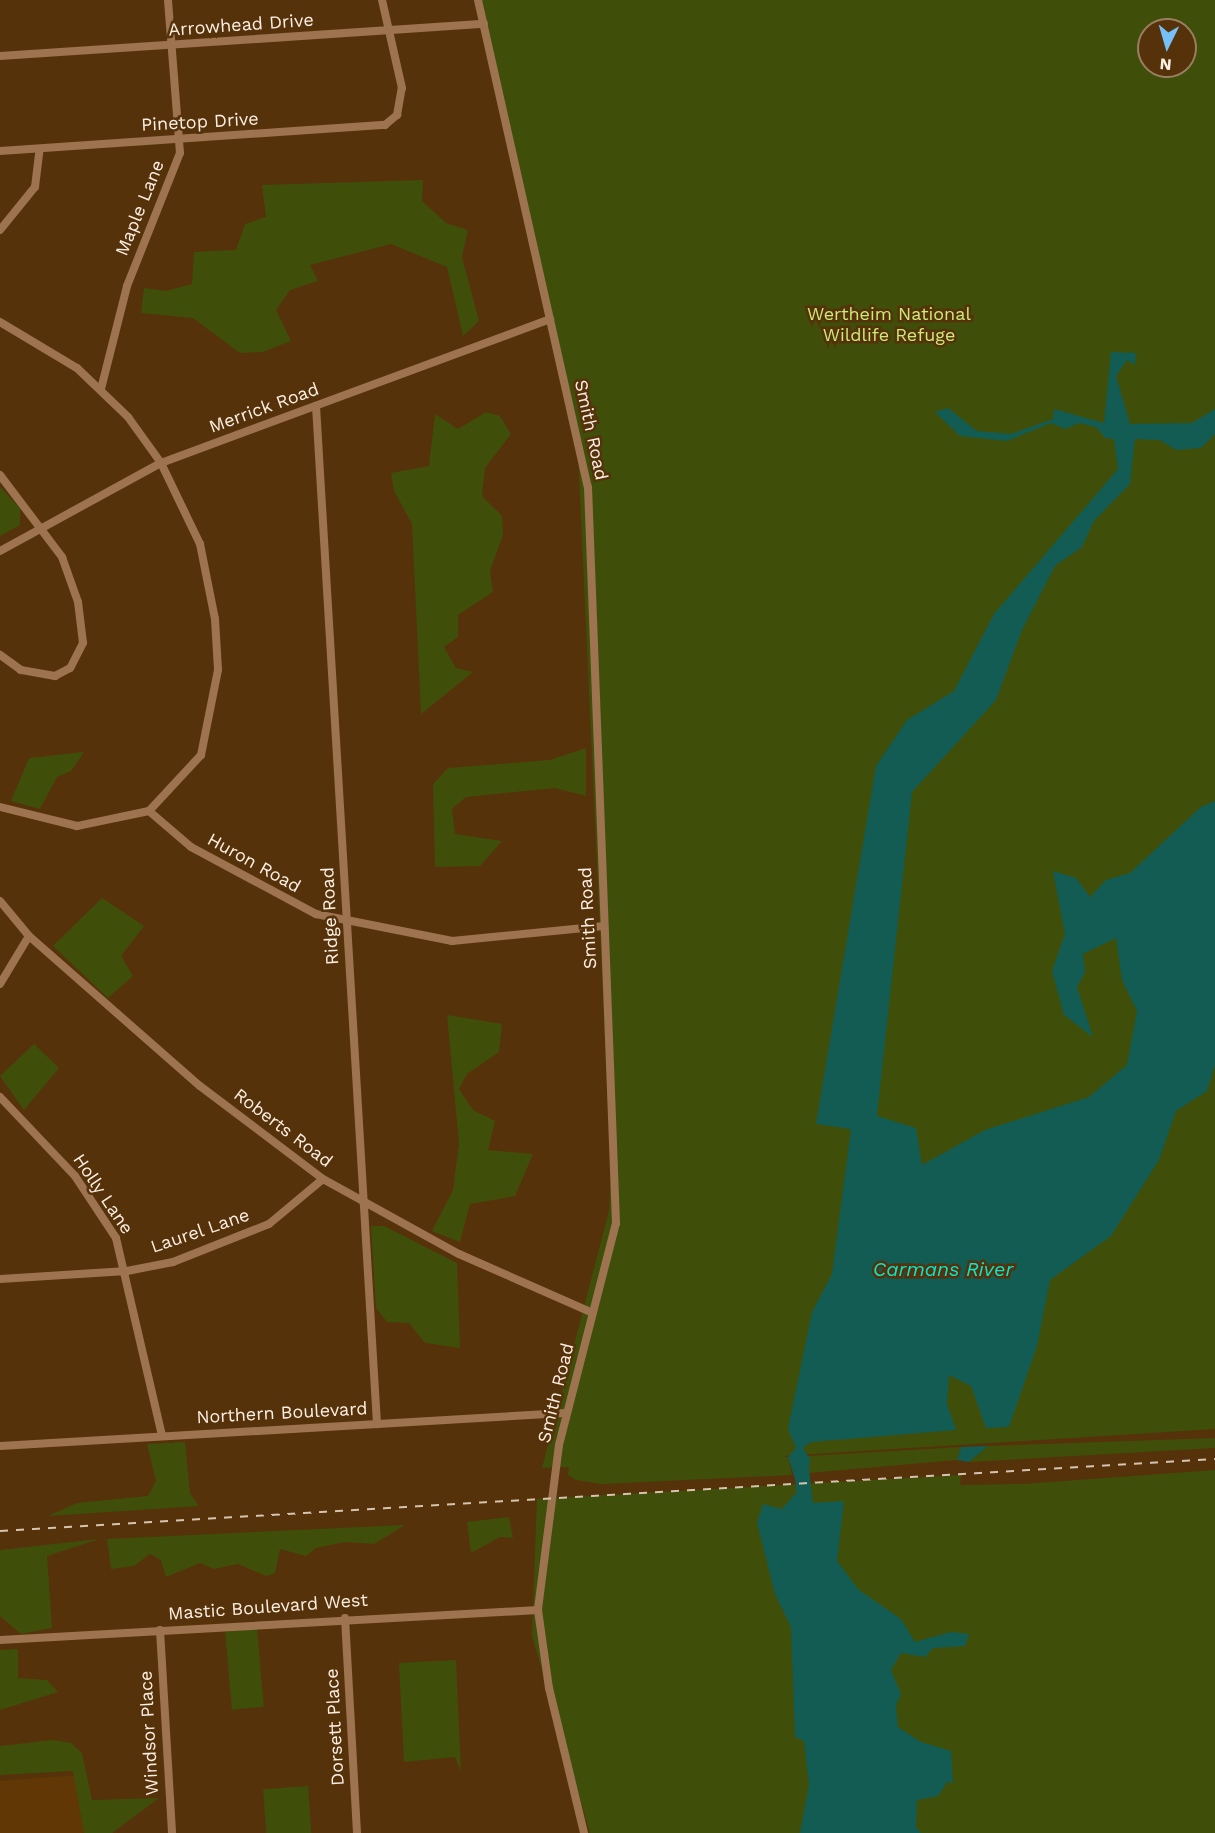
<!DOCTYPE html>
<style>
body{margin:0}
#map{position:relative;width:1215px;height:1833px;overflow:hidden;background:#56320a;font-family:"Work Sans",sans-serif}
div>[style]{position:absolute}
.built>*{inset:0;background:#613705}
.green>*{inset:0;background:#3f4f0a;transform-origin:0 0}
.water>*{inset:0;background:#125c53}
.river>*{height:15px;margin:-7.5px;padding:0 7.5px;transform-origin:7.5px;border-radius:7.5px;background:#125c53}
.minor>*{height:8px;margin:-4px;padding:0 4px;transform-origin:4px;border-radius:4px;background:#9d744f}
.rail>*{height:2px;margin-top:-1px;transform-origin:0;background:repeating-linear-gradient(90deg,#d6c3b1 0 8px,transparent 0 16px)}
span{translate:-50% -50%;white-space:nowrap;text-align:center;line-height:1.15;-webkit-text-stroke:5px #56320a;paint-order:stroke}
.street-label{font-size:18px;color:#fdefe3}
.park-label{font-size:18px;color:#caeb78}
.water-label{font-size:20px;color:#09e6d0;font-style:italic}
.north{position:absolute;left:1137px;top:18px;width:60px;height:60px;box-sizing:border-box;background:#56320a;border:2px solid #997e61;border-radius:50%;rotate:185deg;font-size:16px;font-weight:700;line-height:24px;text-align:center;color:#fdefe3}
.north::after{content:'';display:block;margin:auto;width:21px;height:27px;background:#77bff7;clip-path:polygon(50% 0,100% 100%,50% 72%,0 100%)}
</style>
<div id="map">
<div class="built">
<i style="clip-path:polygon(77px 1775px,84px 1833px,0 1833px,0 1781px)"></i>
</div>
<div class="green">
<i style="clip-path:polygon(evenodd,480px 0,1215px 0,1215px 1429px,781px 1456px,788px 1457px,792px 1475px,602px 1484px,576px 1480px,568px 1475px,569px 1467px,542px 1468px,609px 1211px,611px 1171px,577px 429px,480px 0,1149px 30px,1185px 30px,1185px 66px,1149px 66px,1149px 30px)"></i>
<i style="clip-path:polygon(423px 180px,422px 201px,446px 223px,468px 230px,462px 257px,479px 321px,463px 336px,447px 267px,391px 244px,310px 265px,318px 281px,290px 290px,276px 310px,291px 341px,262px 352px,240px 353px,193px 318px,141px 313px,144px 288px,166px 291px,192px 284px,194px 252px,236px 250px,245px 224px,266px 217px,262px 185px)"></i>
<i style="clip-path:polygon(486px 412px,500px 416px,511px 434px,485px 468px,482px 496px,502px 516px,503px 535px,490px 571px,493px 592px,458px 615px,458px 637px,444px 647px,456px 668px,473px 672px,421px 714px,412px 524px,394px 491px,391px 473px,429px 466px,435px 414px,458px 429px)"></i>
<i style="clip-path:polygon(0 487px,20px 508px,20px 525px,0 536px)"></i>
<i style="clip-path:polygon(586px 748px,586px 796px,555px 788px,466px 797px,452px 809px,455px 834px,502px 841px,480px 866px,435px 867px,433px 784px,448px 768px,550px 760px)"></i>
<i style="clip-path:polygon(84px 752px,71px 771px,57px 777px,40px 809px,11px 801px,29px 758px)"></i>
<i style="clip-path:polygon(102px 898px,144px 926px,121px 956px,133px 976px,108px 998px,53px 946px)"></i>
<i style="clip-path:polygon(447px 1015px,502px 1024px,499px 1052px,467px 1074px,459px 1089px,473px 1110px,495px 1121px,488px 1150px,533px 1154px,515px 1196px,470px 1204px,460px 1242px,432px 1231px,453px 1190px,459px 1144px)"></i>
<i style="clip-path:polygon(34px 1044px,59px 1068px,24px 1110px,0 1076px)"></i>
<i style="clip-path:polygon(371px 1226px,384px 1226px,457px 1263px,460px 1348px,425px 1343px,409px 1323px,387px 1322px,376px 1308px)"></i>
<i style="clip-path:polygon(1215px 1438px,1215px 1448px,969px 1462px,988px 1446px)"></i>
<i style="clip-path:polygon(185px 1442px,190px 1493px,199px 1506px,48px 1516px,77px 1503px,148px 1496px,156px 1481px,147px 1444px)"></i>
<i style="clip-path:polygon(961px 1447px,957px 1460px,808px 1473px,807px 1456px)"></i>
<i style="clip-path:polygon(1215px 1470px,1215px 1833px,590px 1833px,532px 1636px,537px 1499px,961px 1475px,960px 1485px,1023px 1484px)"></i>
<i style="clip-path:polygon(509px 1517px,513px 1538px,500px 1537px,471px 1553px,467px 1522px)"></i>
<i style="clip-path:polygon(405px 1525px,374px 1544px,345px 1542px,316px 1548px,306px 1556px,280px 1549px,275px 1573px,266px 1576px,238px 1564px,214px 1569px,200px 1563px,166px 1577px,161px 1560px,150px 1554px,134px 1566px,111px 1569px,107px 1539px)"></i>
<i style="clip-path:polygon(99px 1539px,47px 1556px,52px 1628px,21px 1634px,0 1616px,0 1550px)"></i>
<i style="left:257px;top:1629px;width:78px;height:32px;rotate:85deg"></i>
<i style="clip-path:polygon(18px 1649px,18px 1678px,47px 1680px,58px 1692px,0 1710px,0 1650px)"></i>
<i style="clip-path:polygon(456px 1660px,461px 1772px,455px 1757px,404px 1762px,399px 1663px)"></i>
<i style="clip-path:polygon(53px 1740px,71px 1743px,82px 1753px,92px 1800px,159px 1798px,112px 1833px,84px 1833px,73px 1771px,0 1775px,0 1746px)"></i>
<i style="left:308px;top:1786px;width:47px;height:45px;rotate:86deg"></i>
</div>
<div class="water">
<i style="clip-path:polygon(1111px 352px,1136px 353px,1135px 365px,1127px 360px,1116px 376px,1130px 424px,1192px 423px,1215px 409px,1215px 434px,1201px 448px,1176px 450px,1160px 440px,1135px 439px,1130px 484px,1094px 521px,1082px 547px,1055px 566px,1022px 630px,996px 700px,912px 792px,877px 1116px,916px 1128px,922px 1165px,985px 1130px,1089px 1097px,1127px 1065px,1137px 1011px,1122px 980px,1116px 938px,1083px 954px,1085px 972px,1077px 987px,1093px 1037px,1064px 1015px,1052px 971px,1065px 934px,1053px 871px,1076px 878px,1090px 897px,1106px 880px,1130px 873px,1201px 807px,1215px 801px,1215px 1065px,1207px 1091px,1176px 1111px,1159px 1160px,1111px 1236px,1050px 1280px,1037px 1346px,1009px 1427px,986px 1428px,971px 1386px,949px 1375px,947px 1404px,956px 1430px,811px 1442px,803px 1448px,810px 1459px,808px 1473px,795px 1479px,788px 1457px,796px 1448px,788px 1429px,812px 1312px,832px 1274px,851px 1129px,816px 1124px,876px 766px,907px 720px,954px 691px,994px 614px,1118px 469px,1114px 439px,1105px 438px,1096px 427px,1079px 423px,1065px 429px,1051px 423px,1007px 441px,960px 436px,935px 412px,948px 408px,977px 431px,1011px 434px,1053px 419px,1054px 409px,1104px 423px)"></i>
<i style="clip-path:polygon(988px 1446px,969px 1462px,957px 1460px,961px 1447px)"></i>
<i style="clip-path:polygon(795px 1494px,806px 1494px,812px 1503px,844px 1501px,837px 1561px,859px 1590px,901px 1619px,915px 1642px,951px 1632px,969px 1634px,965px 1646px,933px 1648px,925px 1657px,901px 1653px,891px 1670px,901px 1694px,896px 1705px,898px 1727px,921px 1742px,951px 1751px,953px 1784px,948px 1781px,938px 1796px,917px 1800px,916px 1827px,921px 1833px,800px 1833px,809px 1785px,804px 1741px,795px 1737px,791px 1627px,775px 1594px,757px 1523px,763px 1504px,782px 1509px)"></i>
</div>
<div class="river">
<i style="left:800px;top:1459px;width:54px;rotate:83.7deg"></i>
</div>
<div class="minor">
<i style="left:478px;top:0;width:499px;rotate:77.3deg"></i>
<i style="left:588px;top:487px;width:737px;rotate:87.82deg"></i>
<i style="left:616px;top:1223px;width:229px;rotate:104.4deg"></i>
<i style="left:559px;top:1445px;width:166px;rotate:97.3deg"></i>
<i style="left:538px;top:1610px;width:79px;rotate:82deg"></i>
<i style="left:549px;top:1688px;width:149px;rotate:76.4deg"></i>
<i style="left:0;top:56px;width:485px;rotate:-3.8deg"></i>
<i style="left:0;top:151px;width:386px;rotate:-3.9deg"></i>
<i style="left:385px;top:125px;width:16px;rotate:-40deg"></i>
<i style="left:397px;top:115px;width:27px;rotate:-80deg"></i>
<i style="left:402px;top:88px;width:90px;rotate:-102.8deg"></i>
<i style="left:0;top:230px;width:55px;rotate:-50.9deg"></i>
<i style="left:35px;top:187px;width:38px;rotate:-83deg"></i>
<i style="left:0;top:322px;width:90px;rotate:30.9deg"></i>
<i style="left:77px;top:368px;width:71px;rotate:43.9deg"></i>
<i style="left:128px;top:417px;width:57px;rotate:54.3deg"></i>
<i style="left:161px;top:463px;width:90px;rotate:64.3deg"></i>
<i style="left:200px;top:544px;width:76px;rotate:78.7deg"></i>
<i style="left:215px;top:619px;width:51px;rotate:86.6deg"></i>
<i style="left:218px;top:670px;width:87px;rotate:101.3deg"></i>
<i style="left:201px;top:755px;width:76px;rotate:132.9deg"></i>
<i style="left:149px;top:811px;width:74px;rotate:168.2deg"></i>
<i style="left:77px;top:826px;width:79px;rotate:-166.1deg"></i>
<i style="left:101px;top:389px;width:106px;rotate:-75.8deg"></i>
<i style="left:127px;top:286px;width:143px;rotate:-68.3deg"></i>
<i style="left:180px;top:153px;width:153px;rotate:-94.5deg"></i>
<i style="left:316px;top:406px;width:1020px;rotate:86.57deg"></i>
<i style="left:0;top:475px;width:103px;rotate:52.9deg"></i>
<i style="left:62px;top:557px;width:48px;rotate:70.4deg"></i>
<i style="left:78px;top:602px;width:41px;rotate:83deg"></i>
<i style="left:83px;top:643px;width:28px;rotate:117deg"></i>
<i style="left:70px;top:668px;width:17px;rotate:152deg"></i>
<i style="left:55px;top:676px;width:35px;rotate:-170deg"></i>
<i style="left:21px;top:670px;width:26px;rotate:-144deg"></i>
<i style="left:0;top:551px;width:183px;rotate:-28.7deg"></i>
<i style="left:161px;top:463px;width:415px;rotate:-20.3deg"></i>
<i style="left:149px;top:811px;width:55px;rotate:40.6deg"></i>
<i style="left:191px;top:847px;width:142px;rotate:28.2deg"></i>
<i style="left:316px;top:914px;width:139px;rotate:11.2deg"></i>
<i style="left:452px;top:941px;width:153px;rotate:-5.6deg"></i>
<i style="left:0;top:901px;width:45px;rotate:50.4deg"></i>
<i style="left:29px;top:936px;width:227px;rotate:41.3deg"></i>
<i style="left:200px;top:1086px;width:154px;rotate:37.1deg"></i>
<i style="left:323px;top:1179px;width:155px;rotate:28.9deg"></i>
<i style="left:459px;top:1254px;width:146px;rotate:23.8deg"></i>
<i style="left:0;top:984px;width:56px;rotate:-58.9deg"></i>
<i style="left:0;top:1097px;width:109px;rotate:46.5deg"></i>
<i style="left:75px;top:1176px;width:74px;rotate:56.5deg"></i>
<i style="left:116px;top:1238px;width:203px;rotate:76.9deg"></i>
<i style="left:0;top:1279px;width:127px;rotate:-3.6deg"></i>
<i style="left:127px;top:1271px;width:47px;rotate:-11.1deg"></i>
<i style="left:173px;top:1262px;width:103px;rotate:-21.6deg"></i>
<i style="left:269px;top:1224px;width:70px;rotate:-39.8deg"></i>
<i style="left:0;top:1446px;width:566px;rotate:-3.34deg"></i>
<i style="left:345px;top:1618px;width:215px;rotate:86.8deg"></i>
<i style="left:160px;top:1630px;width:203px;rotate:86.6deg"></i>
<i style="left:0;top:1640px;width:539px;rotate:-3.19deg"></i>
</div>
<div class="rail">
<i style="left:0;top:1531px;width:1217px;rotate:-3.39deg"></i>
</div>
<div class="street-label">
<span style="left:241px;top:25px;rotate:-4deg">Arrowhead Drive</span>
<span style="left:200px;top:122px;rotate:-3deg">Pinetop Drive</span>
<span style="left:140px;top:208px;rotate:-68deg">Maple Lane</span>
<span style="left:264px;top:408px;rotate:-20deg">Merrick Road</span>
<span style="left:591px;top:430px;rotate:78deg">Smith Road</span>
<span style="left:254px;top:863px;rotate:29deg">Huron Road</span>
<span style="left:330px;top:916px;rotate:-93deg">Ridge Road</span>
<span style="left:588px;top:918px;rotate:-93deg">Smith Road</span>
<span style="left:283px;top:1128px;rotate:37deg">Roberts Road</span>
<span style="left:103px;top:1194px;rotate:56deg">Holly Lane</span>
<span style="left:200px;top:1231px;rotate:-19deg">Laurel Lane</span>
<span style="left:556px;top:1393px;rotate:-76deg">Smith Road</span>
<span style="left:282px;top:1413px;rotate:-3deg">Northern Boulevard</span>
<span style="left:268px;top:1607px;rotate:-4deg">Mastic Boulevard West</span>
<span style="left:335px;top:1727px;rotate:-93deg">Dorsett Place</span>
<span style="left:149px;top:1733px;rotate:-93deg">Windsor Place</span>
</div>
<div class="park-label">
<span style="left:889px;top:325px">Wertheim National<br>Wildlife Refuge</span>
</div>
<div class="water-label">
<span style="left:943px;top:1269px">Carmans River</span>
</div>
<div class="north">N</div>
</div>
